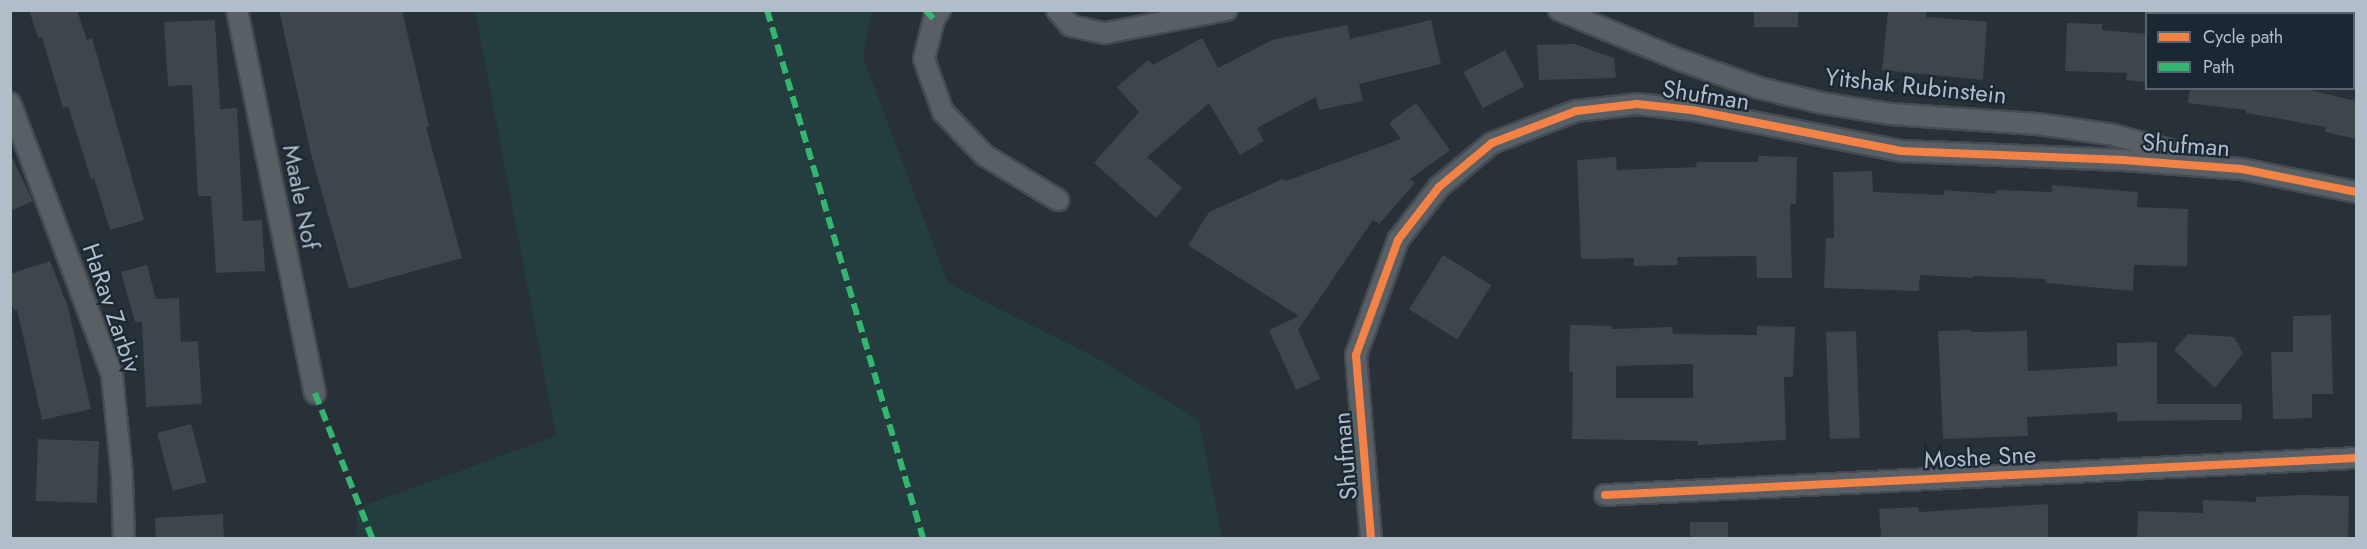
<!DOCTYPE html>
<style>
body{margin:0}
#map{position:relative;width:2367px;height:549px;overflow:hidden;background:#283038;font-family:Jost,sans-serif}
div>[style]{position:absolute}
.green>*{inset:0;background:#243e3f}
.stream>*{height:6px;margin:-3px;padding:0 3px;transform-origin:3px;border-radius:3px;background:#334c64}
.building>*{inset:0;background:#3e454b;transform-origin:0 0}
.roads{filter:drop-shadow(2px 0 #454b51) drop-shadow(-2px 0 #454b51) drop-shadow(0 2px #454b51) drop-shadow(0 -2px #454b51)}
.minor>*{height:20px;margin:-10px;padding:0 10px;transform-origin:10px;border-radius:10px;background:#586066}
.quiet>*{height:6px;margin-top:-3px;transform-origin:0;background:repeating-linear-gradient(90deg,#33b770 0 12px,transparent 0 18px)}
.cycleway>*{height:8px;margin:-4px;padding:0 4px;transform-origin:4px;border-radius:4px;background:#f48246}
span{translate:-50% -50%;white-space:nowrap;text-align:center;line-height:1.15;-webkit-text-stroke:4.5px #1b2834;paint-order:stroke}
.street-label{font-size:24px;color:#b1beca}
.frame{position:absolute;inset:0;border:12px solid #b1beca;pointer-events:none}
.legend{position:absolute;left:2145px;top:12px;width:210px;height:78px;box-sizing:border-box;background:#1b2834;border:2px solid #576470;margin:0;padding:8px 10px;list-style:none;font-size:18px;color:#b1beca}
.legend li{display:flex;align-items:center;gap:12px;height:30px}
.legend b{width:30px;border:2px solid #576470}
</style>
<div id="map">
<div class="green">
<i style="clip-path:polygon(475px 10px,872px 11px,863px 57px,948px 283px,1095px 357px,1199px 420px,1222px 538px,356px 538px,357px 508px,556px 436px)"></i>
</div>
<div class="stream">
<i style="left:2340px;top:10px;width:6px;rotate:39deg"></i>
<i style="left:2354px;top:19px;width:3px;rotate:45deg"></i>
</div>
<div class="building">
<i style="clip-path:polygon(29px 10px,77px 10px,87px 40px,92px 38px,144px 220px,110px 230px,94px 178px,91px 179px,68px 106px,63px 108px,42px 37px,38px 38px)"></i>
<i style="clip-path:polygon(279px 10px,402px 10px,429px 126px,426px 127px,462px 258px,349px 289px,311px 154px)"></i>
<i style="left:1754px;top:10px;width:44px;height:17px"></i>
<i style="clip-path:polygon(1888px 10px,1926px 10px,1926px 17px,1987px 22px,1983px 80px,1882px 70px)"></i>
<i style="clip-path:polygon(215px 20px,220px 109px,237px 108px,243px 221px,262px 220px,265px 271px,216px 273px,211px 196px,198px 196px,192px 85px,168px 86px,164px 22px)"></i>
<i style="clip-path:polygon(1431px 20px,1441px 64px,1359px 84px,1363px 101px,1319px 110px,1316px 97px,1257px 128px,1264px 141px,1240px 155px,1209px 103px,1147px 157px,1182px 188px,1156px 218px,1094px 163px,1139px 112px,1117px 87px,1148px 60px,1153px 65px,1202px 38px,1218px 68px,1272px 40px,1347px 25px,1350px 39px)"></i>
<i style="clip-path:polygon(2067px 23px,2102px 24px,2102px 30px,2146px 34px,2146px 82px,2126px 80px,2127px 73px,2065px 71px)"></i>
<i style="clip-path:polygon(1574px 44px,1614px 58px,1616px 78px,1539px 80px,1537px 45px)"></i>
<i style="left:1505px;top:50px;width:41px;height:47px;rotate:62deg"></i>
<i style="clip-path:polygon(2190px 88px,2301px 88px,2356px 101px,2356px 139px,2325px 132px,2326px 127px,2246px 113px,2246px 110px,2188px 103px)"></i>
<i style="clip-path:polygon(1416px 103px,1450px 150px,1410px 179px,1415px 183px,1379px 224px,1373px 220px,1298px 330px,1320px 379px,1296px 390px,1269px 330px,1299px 316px,1188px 245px,1209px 212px,1283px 179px,1286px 181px,1401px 139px,1389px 123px)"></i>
<i style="clip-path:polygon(10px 153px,33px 201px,10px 211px)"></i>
<i style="clip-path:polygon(1758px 156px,1797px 157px,1796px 204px,1790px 204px,1792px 278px,1757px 278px,1756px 256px,1677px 257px,1678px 265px,1634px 266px,1634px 258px,1581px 259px,1577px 160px,1616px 157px,1617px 170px,1697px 167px,1696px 162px,1758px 162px)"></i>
<i style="clip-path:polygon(1872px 171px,1873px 192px,1944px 195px,1944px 190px,1996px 194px,1996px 190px,2052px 192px,2052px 185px,2138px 192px,2137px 207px,2188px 209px,2187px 266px,2134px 265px,2133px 291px,2046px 283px,2046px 279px,1973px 276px,1973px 278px,1920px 275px,1919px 291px,1824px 288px,1826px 238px,1834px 238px,1833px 172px)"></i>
<i style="left:1443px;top:255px;width:57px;height:64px;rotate:32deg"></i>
<i style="clip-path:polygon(50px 261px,68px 307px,91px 409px,42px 420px,17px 309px,14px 310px,10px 300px,10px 274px)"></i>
<i style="clip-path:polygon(147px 265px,156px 299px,179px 298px,181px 342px,198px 341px,202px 404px,146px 407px,142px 322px,135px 322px,121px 272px)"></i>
<i style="clip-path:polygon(2331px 315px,2333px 394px,2312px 394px,2312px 418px,2273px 419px,2271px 352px,2293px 352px,2293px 316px)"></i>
<i style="clip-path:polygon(evenodd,1570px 325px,1612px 326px,1612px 329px,1672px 327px,1673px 334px,1757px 335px,1757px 326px,1795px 327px,1793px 377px,1784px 377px,1786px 440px,1698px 445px,1698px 441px,1572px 439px,1573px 372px,1569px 371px,1570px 325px,1693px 364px,1693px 398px,1616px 398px,1616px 366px,1693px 364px)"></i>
<i style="clip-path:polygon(1971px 330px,1971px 332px,2027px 331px,2028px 371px,2117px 366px,2117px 343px,2157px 342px,2157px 404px,2242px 404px,2242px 420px,2117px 421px,2117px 412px,2027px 417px,2028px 436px,1943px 439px,1938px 331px)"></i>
<i style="left:1856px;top:331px;width:107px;height:30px;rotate:88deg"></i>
<i style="clip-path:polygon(2188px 334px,2234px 337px,2243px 353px,2215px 388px,2174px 350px)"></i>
<i style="left:191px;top:424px;width:60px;height:35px;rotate:75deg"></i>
<i style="left:38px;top:439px;width:61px;height:62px;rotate:2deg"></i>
<i style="clip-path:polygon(2303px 495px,2349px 496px,2348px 538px,2137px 538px,2138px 511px,2203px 513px,2203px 500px,2256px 502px,2256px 497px)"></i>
<i style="clip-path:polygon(2048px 504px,2048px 538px,1881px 538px,1879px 509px,1918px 507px,1919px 512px)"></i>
<i style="clip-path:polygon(223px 514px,224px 538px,156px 538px,155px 518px)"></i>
<i style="left:1690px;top:522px;width:38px;height:16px"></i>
</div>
<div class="roads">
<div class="minor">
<i style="left:237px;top:10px;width:391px;rotate:78.5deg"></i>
<i style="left:940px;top:10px;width:11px;rotate:124deg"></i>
<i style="left:934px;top:19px;width:41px;rotate:104deg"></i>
<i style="left:924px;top:59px;width:56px;rotate:70.3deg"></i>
<i style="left:943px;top:112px;width:59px;rotate:46.4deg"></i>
<i style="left:984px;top:155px;width:87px;rotate:31.3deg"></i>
<i style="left:1057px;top:10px;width:21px;rotate:49deg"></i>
<i style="left:1071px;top:26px;width:35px;rotate:12deg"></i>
<i style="left:1105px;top:33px;width:124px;rotate:-10.7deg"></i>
<i style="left:1559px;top:10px;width:131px;rotate:22.5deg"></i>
<i style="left:1680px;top:60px;width:84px;rotate:19.5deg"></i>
<i style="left:1759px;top:88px;width:65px;rotate:13.4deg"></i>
<i style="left:1822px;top:103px;width:70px;rotate:9.1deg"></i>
<i style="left:1891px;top:114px;width:146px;rotate:3.9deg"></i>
<i style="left:2037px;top:124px;width:73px;rotate:7.9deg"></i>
<i style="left:2109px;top:134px;width:87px;rotate:14.7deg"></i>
<i style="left:10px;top:103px;width:290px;rotate:69.4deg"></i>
<i style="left:112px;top:375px;width:101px;rotate:84.3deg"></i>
<i style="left:122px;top:476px;width:62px;rotate:88.2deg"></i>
<i style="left:1605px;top:495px;width:752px;rotate:-2.82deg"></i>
<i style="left:1371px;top:538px;width:184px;rotate:-94.7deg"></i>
<i style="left:1356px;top:355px;width:122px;rotate:-69.9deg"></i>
<i style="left:1398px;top:240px;width:67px;rotate:-52.3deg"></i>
<i style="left:1439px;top:187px;width:69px;rotate:-39.7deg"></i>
<i style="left:1492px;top:143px;width:90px;rotate:-20.9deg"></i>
<i style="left:1576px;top:111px;width:61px;rotate:-6.5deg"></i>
<i style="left:1637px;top:104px;width:55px;rotate:6.2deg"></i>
<i style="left:1692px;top:110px;width:213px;rotate:11.1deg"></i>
<i style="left:1901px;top:151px;width:222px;rotate:2.3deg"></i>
<i style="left:2123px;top:160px;width:119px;rotate:4.3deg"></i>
<i style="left:2242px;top:169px;width:116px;rotate:11.4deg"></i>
</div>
</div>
<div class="quiet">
<i style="left:767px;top:10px;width:551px;rotate:73.54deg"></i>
<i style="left:925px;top:10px;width:13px;rotate:45deg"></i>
<i style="left:315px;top:393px;width:156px;rotate:68.5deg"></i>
</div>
<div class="cycleway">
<i style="left:1605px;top:495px;width:752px;rotate:-2.82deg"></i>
<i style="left:1371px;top:538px;width:184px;rotate:-94.7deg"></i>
<i style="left:1356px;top:355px;width:122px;rotate:-69.9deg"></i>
<i style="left:1398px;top:240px;width:67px;rotate:-52.3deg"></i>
<i style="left:1439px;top:187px;width:69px;rotate:-39.7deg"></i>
<i style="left:1492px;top:143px;width:90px;rotate:-20.9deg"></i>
<i style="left:1576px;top:111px;width:61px;rotate:-6.5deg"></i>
<i style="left:1637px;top:104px;width:55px;rotate:6.2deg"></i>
<i style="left:1692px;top:110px;width:213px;rotate:11.1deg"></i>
<i style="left:1901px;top:151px;width:222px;rotate:2.3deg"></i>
<i style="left:2123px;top:160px;width:119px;rotate:4.3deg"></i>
<i style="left:2242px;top:169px;width:116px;rotate:11.4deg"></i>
</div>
<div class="street-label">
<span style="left:1916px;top:86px;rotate:6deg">Yitshak Rubinstein</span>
<span style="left:1706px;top:95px;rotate:9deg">Shufman</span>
<span style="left:2186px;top:145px;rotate:4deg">Shufman</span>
<span style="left:301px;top:197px;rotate:79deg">Maale Nof</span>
<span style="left:112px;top:308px;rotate:71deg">HaRav Zarbiv</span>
<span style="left:1345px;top:456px;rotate:-95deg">Shufman</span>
<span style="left:1980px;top:457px;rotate:-3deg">Moshe Sne</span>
</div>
<div class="frame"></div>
<ul class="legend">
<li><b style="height:8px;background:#f48246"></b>Cycle path</li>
<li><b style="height:8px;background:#33b770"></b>Path</li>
</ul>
</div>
